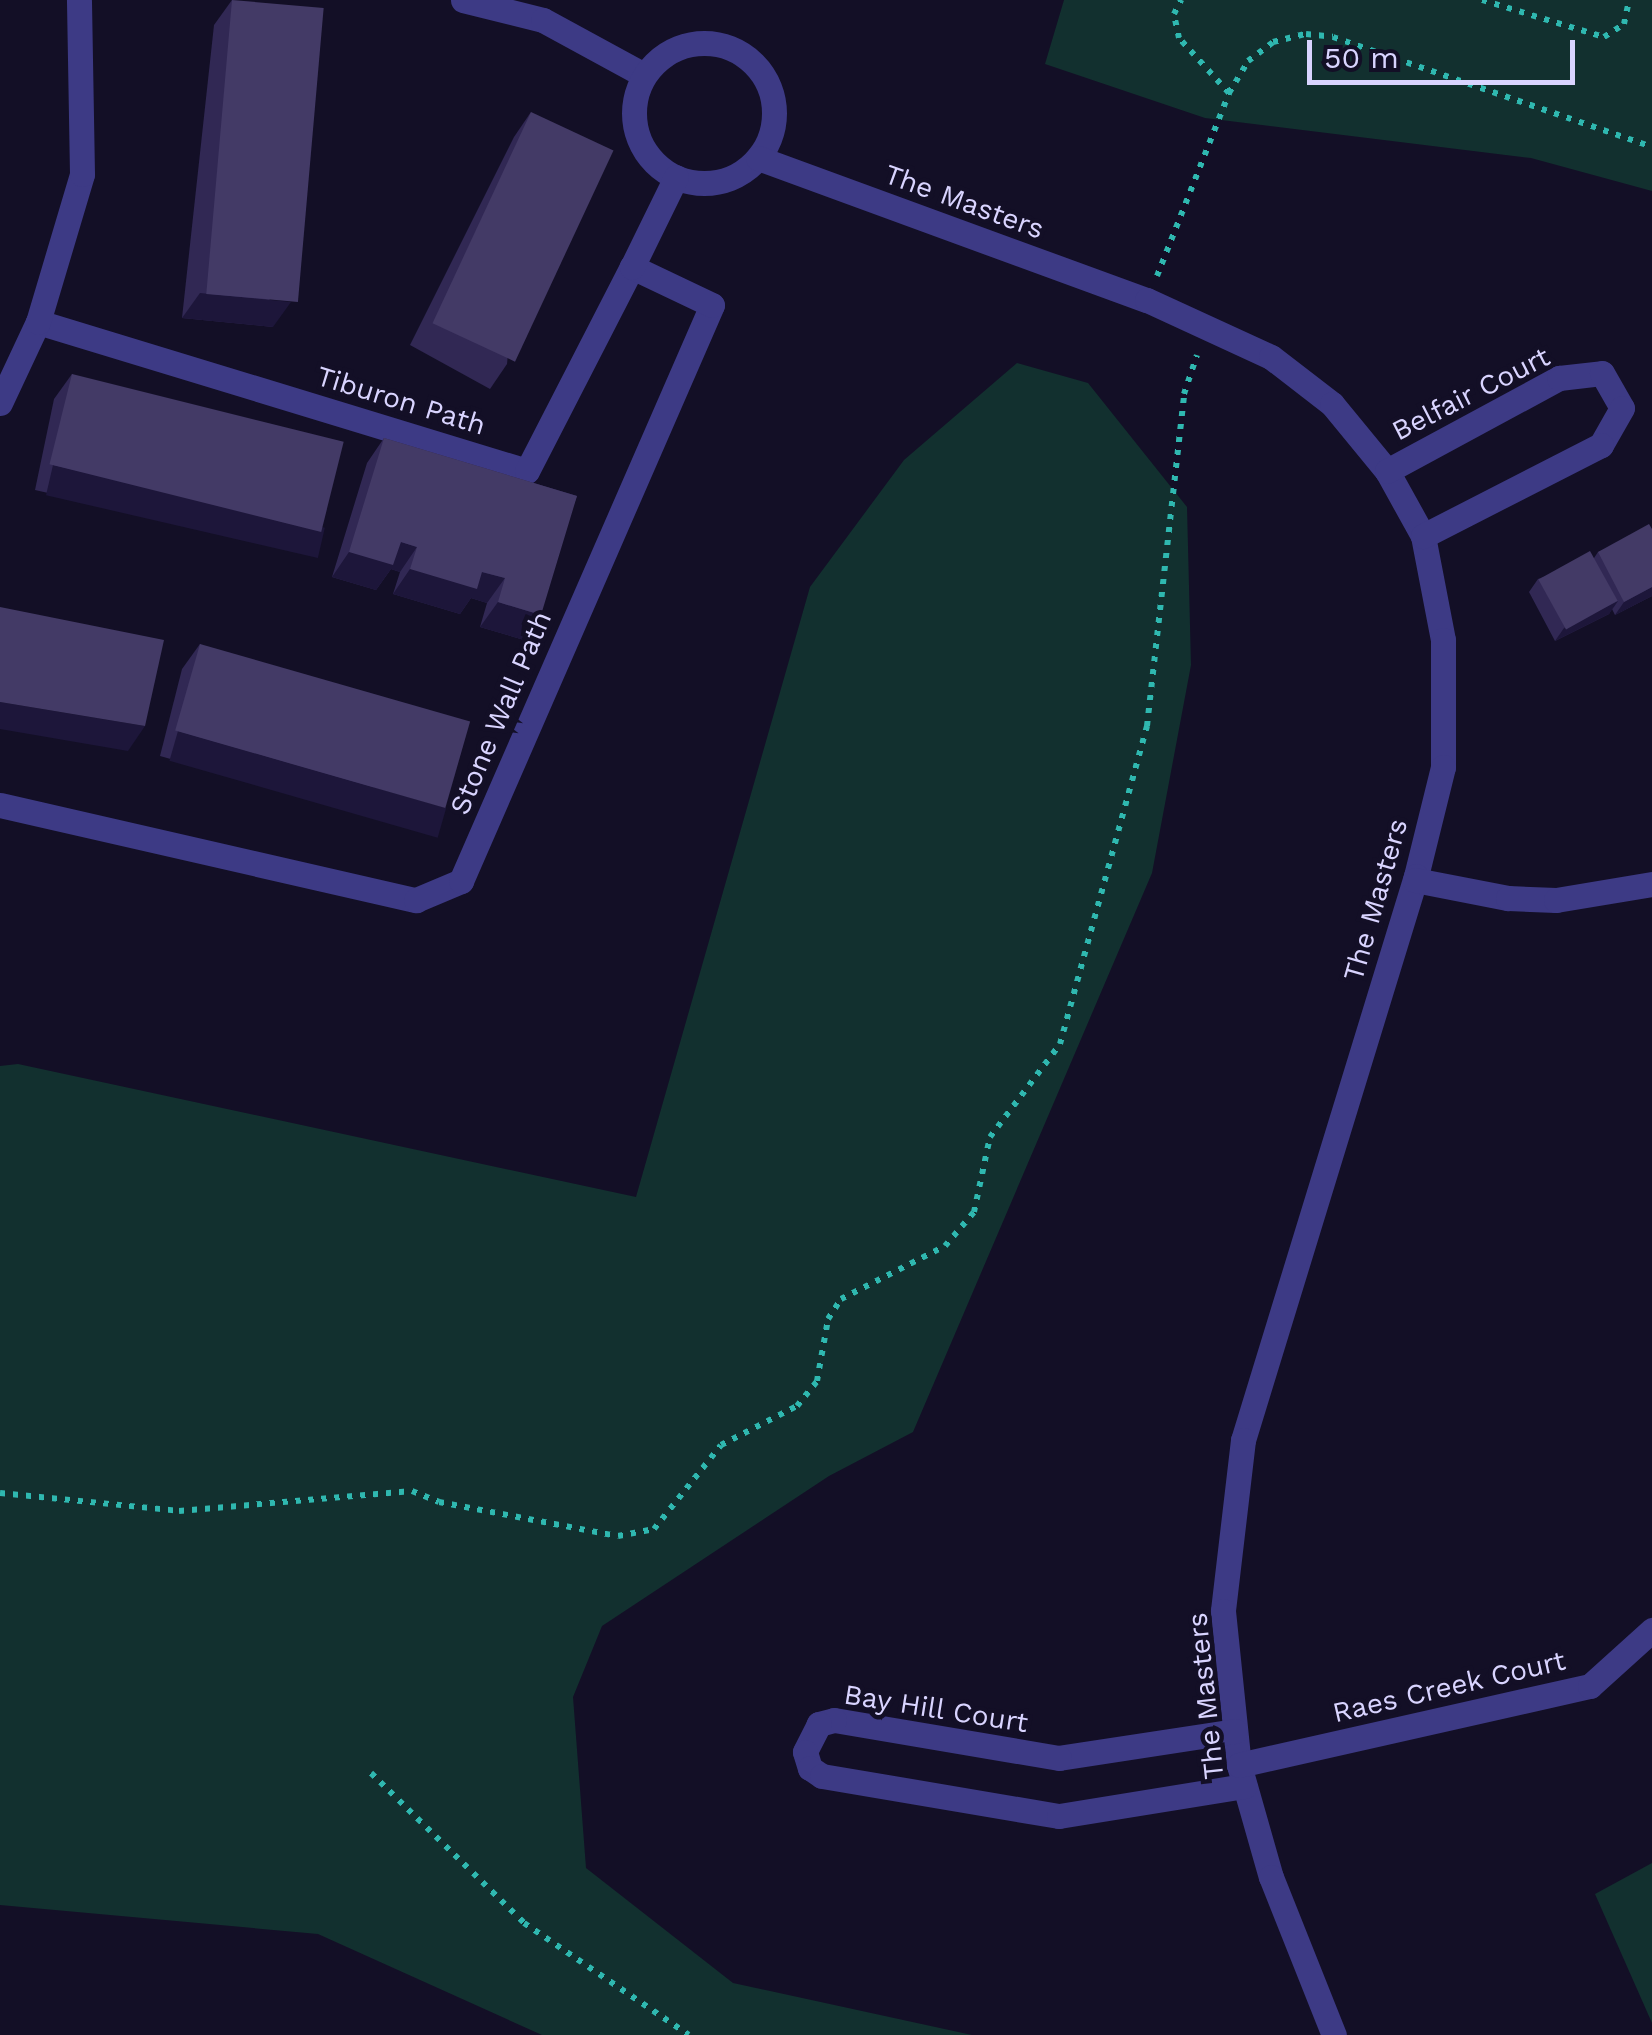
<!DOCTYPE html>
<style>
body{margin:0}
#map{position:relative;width:1652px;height:2035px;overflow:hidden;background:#130f26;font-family:"Work Sans",sans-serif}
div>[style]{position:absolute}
.green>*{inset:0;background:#12302f}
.path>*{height:6px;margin-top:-3px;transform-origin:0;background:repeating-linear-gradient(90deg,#2fb8b0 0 5px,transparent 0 13px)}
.minor>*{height:25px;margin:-12.5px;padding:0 12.5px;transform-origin:12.5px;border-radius:12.5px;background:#3d3a85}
.minor>.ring{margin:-12.5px;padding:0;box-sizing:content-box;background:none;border:25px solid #3d3a85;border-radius:50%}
.wall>*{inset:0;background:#312854}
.shaded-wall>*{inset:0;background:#1d163a;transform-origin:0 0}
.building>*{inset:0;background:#433a66;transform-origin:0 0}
span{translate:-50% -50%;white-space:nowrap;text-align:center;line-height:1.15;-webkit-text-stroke:9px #130f26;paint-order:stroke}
.street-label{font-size:28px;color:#d9d4ff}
.scale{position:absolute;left:1307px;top:40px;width:268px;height:45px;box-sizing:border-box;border:5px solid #d9d4ff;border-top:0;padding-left:12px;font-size:30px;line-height:35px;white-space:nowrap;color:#d9d4ff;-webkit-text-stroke:8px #130f26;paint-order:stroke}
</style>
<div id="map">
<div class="green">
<i style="clip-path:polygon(1064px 0,1652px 0,1652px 191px,1531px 158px,1205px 118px,1045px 64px)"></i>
<i style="clip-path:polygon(1017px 363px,1088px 383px,1187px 507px,1191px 665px,1152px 873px,913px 1432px,829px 1476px,602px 1626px,573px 1697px,586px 1868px,733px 1983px,972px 2035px,542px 2035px,318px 1934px,0 1905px,0 1066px,18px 1064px,636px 1197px,810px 587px,904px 460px)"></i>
<i style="clip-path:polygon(1652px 1863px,1652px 2023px,1595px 1894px)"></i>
</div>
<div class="path">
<i style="left:1482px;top:0;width:127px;rotate:16.9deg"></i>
<i style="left:1604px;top:37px;width:24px;rotate:-33deg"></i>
<i style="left:1624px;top:24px;width:25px;rotate:-78deg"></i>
<i style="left:1229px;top:93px;width:37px;rotate:-59deg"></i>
<i style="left:1248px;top:61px;width:31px;rotate:-37deg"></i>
<i style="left:1273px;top:42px;width:34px;rotate:-14deg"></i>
<i style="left:1306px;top:34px;width:27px;rotate:6deg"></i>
<i style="left:1333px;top:37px;width:337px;rotate:19deg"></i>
<i style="left:1157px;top:276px;width:197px;rotate:-68.5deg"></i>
<i style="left:1229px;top:93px;width:74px;rotate:-132.3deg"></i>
<i style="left:1179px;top:38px;width:25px;rotate:-102deg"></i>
<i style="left:1174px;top:14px;width:16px;rotate:-63deg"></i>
<i style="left:0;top:1493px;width:180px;rotate:5.7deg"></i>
<i style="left:179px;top:1511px;width:234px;rotate:-4.9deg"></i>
<i style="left:412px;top:1491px;width:29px;rotate:22deg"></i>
<i style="left:439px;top:1502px;width:182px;rotate:10.8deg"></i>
<i style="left:618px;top:1536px;width:37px;rotate:-11deg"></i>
<i style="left:654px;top:1529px;width:107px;rotate:-51.4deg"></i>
<i style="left:721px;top:1445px;width:85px;rotate:-27.2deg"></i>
<i style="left:797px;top:1406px;width:32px;rotate:-51deg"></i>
<i style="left:817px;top:1381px;width:63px;rotate:-79.9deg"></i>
<i style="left:828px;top:1319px;width:24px;rotate:-57deg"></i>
<i style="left:841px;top:1299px;width:117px;rotate:-27deg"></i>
<i style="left:945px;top:1246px;width:45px;rotate:-49.5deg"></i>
<i style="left:974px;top:1212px;width:77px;rotate:-78deg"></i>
<i style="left:990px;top:1137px;width:116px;rotate:-53deg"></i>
<i style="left:1060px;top:1044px;width:330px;rotate:-74.7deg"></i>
<i style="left:1147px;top:726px;width:334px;rotate:-83.6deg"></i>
<i style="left:1184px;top:394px;width:41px;rotate:-71.6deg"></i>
<i style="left:371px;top:1773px;width:214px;rotate:44.4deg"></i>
<i style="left:524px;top:1923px;width:199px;rotate:34.2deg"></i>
</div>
<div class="minor">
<i style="left:463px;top:0;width:82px;rotate:14deg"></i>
<i style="left:543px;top:20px;width:115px;rotate:28.6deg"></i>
<i class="ring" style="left:634px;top:43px;width:115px;height:115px"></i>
<i style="left:758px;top:158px;width:414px;rotate:20.1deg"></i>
<i style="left:1147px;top:300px;width:136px;rotate:24.7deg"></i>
<i style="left:1271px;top:357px;width:77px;rotate:37.6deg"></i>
<i style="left:1332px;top:404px;width:87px;rotate:50.6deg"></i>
<i style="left:1387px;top:471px;width:74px;rotate:61deg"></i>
<i style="left:1423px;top:536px;width:106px;rotate:79.1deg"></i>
<i style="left:1443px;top:640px;width:127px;rotate:90deg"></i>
<i style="left:1443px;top:767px;width:112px;rotate:103.9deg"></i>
<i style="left:1416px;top:876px;width:590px;rotate:107.05deg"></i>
<i style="left:1243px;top:1440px;width:172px;rotate:96.7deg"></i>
<i style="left:1223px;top:1611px;width:155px;rotate:84.1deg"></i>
<i style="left:1239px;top:1765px;width:116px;rotate:74.1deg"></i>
<i style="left:1271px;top:1877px;width:170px;rotate:68.3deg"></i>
<i style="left:38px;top:322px;width:511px;rotate:16.95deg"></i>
<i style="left:527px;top:471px;width:229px;rotate:-62.8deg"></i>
<i style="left:0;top:403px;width:89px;rotate:-64.9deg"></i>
<i style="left:38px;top:322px;width:154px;rotate:-73.4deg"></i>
<i style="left:82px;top:174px;width:174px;rotate:-91deg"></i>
<i style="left:1387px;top:471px;width:196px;rotate:-28.4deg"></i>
<i style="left:1559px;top:378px;width:43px;rotate:-6.6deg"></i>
<i style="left:1602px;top:373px;width:40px;rotate:60.3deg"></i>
<i style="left:1622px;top:408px;width:43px;rotate:119.6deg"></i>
<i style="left:1601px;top:445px;width:200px;rotate:152.9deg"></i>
<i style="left:0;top:805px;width:427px;rotate:12.9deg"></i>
<i style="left:416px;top:900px;width:49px;rotate:-22.9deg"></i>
<i style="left:461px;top:881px;width:628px;rotate:-66.45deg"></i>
<i style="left:712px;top:305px;width:89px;rotate:-154.6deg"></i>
<i style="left:632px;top:267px;width:100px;rotate:-63.9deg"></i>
<i style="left:1415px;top:880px;width:95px;rotate:11deg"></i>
<i style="left:1508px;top:898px;width:48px;rotate:2.4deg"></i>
<i style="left:1556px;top:900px;width:97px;rotate:-9.5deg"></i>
<i style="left:1235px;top:1731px;width:178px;rotate:171.3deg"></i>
<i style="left:1059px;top:1758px;width:228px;rotate:-170.4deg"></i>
<i style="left:834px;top:1720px;width:16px;rotate:165deg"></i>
<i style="left:819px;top:1724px;width:31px;rotate:117deg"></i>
<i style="left:805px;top:1752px;width:17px;rotate:73deg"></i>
<i style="left:810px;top:1768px;width:14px;rotate:34deg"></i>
<i style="left:822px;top:1776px;width:240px;rotate:9.6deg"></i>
<i style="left:1059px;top:1816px;width:188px;rotate:-9.2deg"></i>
<i style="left:1239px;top:1765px;width:360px;rotate:-12.7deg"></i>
<i style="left:1590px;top:1686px;width:84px;rotate:-42.1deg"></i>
</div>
<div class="wall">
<i style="clip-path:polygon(232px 0,273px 327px,182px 318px,214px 25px)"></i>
<i style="clip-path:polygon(531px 112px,507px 364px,490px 389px,410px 345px,514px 137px)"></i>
<i style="clip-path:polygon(72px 374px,307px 552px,35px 490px,54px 399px)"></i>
<i style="clip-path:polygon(384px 438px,577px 496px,524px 640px,480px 627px,487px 603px,471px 598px,460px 614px,393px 594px,400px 572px,391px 569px,376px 590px,332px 577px,367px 463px)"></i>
<i style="clip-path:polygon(1652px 529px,1652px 596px,1615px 615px,1612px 609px,1609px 614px,1555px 641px,1529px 592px,1538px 579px,1594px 558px,1598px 552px)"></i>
<i style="clip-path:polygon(200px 644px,428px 832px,160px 756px,182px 669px)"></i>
</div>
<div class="shaded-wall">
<i style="clip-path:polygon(200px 293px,291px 302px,273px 327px,182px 318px)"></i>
<i style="left:53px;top:465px;width:279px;height:31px;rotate:13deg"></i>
<i style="clip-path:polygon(401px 542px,417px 547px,400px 572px,391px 569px,376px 590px,332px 577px,349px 552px)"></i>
<i style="clip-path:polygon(410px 569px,482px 572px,505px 578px,487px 603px,471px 598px,460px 614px,393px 594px)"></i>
<i style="clip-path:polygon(1652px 587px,1652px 596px,1615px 615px,1624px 602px)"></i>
<i style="clip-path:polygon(1618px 601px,1609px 614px,1555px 641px,1564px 628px)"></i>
<i style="clip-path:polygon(498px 602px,541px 615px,524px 640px,480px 627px)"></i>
<i style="clip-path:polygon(0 702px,145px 726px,128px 751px,0 729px)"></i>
<i style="left:178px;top:731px;width:279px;height:31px;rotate:16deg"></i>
</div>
<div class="building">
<i style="left:232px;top:0;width:92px;height:295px;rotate:5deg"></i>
<i style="left:531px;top:112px;width:91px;height:233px;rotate:25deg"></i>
<i style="left:72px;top:374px;width:280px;height:93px;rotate:14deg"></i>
<i style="clip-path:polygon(384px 438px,577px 496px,541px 615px,498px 602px,505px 578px,482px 572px,477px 589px,410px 569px,417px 547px,401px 542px,393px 565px,349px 552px)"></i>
<i style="clip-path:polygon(1649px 524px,1652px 529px,1652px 587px,1624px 602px,1598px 552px)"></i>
<i style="left:1590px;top:551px;width:57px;height:59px;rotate:61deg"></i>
<i style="clip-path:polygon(0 607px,164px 640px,145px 726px,0 702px)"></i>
<i style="left:200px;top:644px;width:281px;height:90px;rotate:16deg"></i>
</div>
<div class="street-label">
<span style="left:964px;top:202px;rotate:20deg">The Masters</span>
<span style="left:1471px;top:394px;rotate:-27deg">Belfair Court</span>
<span style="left:401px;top:401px;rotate:17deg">Tiburon Path</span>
<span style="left:501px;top:713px;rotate:-67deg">Stone Wall Path</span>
<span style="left:1376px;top:900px;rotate:-74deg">The Masters</span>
<span style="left:1449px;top:1687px;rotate:-13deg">Raes Creek Court</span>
<span style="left:1206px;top:1696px;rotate:-96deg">The Masters</span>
<span style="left:936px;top:1709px;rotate:9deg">Bay Hill Court</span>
</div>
<div class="scale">50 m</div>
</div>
